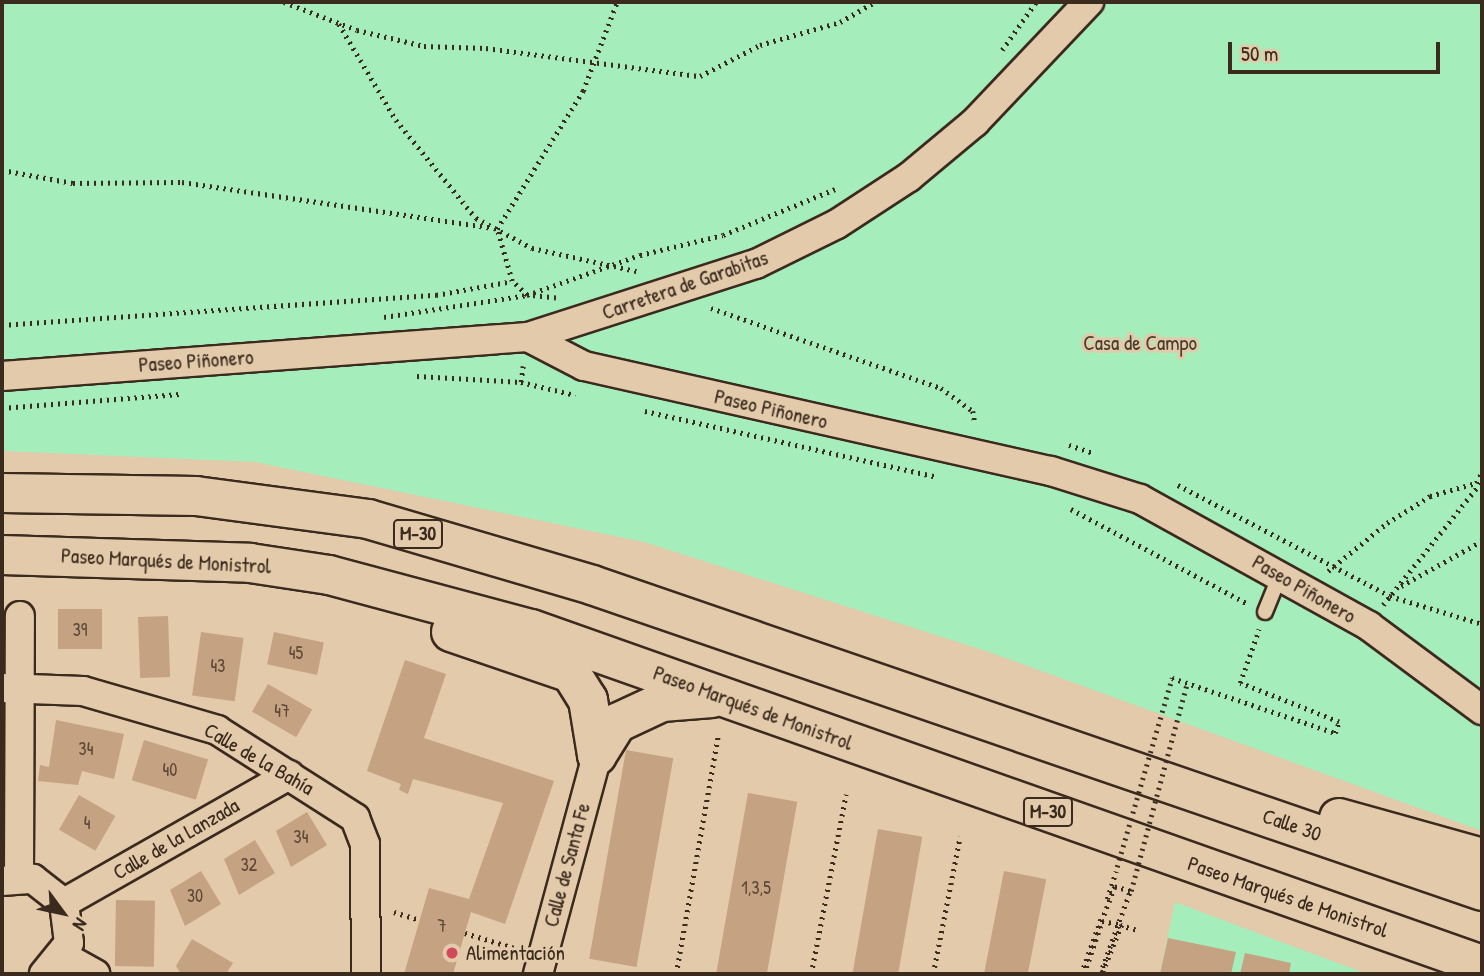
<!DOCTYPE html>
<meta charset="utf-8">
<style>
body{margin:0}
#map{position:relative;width:1484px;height:976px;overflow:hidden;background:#e2caaa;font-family:"Patrick Hand",sans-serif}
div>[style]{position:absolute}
.green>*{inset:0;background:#a5edbb}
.building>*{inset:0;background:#c5a382;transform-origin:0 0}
.path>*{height:4.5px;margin-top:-2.25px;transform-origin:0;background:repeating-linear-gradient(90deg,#3b2a1e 0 2px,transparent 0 7px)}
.roads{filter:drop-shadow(2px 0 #3b2a1e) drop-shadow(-2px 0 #3b2a1e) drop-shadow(0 2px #3b2a1e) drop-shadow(0 -2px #3b2a1e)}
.lane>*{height:14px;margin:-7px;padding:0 7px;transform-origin:7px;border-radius:7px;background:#e2caaa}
.street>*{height:28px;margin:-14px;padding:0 14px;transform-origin:14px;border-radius:14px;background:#e2caaa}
.highway>*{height:38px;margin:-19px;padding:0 19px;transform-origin:19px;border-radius:19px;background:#e2caaa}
.path-bridge>*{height:4.5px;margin-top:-2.25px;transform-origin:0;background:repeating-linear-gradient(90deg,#3b2a1e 0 2px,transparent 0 7px)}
.dots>*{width:19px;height:19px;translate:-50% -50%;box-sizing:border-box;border:4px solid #e2caaa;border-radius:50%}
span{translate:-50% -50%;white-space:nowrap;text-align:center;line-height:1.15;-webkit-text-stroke:6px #e2caaa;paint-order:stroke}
.number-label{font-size:18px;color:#5e4837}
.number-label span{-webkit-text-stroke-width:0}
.shield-label span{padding:2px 5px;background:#e2caaa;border:2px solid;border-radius:5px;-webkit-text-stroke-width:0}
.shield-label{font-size:19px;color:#3b2a1e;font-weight:700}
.street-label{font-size:21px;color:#3b2a1e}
.park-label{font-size:21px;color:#463e2e}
.poi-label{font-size:21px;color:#3b2a1e}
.left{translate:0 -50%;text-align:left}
.frame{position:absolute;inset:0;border:4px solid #3b2a1e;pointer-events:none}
.north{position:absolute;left:28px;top:878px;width:70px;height:70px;-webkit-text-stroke:5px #e2caaa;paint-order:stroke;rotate:123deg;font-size:19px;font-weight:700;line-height:28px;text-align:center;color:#3b2a1e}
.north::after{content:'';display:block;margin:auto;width:24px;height:32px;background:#3b2a1e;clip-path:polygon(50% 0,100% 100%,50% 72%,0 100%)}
.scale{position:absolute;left:1228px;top:42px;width:212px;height:32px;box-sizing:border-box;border:4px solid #3b2a1e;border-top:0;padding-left:9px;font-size:21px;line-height:24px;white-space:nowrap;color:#3b2a1e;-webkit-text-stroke:5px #e2caaa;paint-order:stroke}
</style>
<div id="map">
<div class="green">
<i style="clip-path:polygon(2px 2px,1482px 2px,1482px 831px,989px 652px,644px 542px,255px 462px,2px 451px)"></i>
<i style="clip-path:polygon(1175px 902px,1367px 974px,1160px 974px)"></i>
</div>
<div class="building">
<i style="left:102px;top:609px;width:40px;height:44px;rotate:90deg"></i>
<i style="left:168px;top:616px;width:61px;height:30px;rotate:88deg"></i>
<i style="left:201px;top:632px;width:43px;height:64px;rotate:8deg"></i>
<i style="left:274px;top:632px;width:51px;height:33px;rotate:12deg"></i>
<i style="clip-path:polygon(405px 660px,446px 674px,424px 738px,554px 781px,505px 924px,471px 912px,453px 974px,404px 974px,429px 888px,469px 899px,503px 803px,413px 779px,408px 794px,399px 790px,401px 784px,367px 771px)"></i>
<i style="left:268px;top:684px;width:51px;height:32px;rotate:30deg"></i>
<i style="clip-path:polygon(56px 720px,124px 734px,114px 779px,82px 771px,78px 785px,38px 781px,40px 765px,49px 767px)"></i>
<i style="left:144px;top:740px;width:67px;height:42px;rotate:17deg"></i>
<i style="left:626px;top:750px;width:48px;height:212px;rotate:10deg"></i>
<i style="left:748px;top:793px;width:50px;height:184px;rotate:10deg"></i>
<i style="left:79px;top:795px;width:42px;height:40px;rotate:30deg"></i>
<i style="clip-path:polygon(307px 812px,327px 845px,291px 867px,276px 831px)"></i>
<i style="left:878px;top:829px;width:45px;height:147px;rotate:10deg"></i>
<i style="clip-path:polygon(255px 840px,275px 873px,239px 895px,224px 859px)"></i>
<i style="clip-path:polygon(201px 871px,221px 904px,185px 926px,170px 890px)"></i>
<i style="left:1004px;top:871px;width:43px;height:105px;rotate:11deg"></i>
<i style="left:116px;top:900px;width:39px;height:66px;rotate:1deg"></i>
<i style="clip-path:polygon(1168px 938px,1236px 952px,1231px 974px,1160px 974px)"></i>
<i style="clip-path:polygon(192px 939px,233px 963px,226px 974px,181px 974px,176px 966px)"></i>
<i style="clip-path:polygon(1245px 953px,1291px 963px,1289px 974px,1240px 974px)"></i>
</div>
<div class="path">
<i style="left:284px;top:2px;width:78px;rotate:21deg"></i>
<i style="left:357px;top:30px;width:69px;rotate:13.4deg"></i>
<i style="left:424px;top:46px;width:62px;rotate:1.8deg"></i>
<i style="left:486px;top:48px;width:216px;rotate:7.5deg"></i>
<i style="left:700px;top:76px;width:68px;rotate:-27.3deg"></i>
<i style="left:760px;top:45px;width:83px;rotate:-16deg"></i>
<i style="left:840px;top:22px;width:39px;rotate:-30deg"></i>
<i style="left:339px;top:24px;width:112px;rotate:59.3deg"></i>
<i style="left:396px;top:120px;width:127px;rotate:50.8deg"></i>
<i style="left:476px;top:218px;width:64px;rotate:28.2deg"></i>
<i style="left:532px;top:248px;width:107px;rotate:12.5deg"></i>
<i style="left:1002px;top:50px;width:59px;rotate:-54.7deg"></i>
<i style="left:2px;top:170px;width:72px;rotate:10.4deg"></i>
<i style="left:73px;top:183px;width:109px;rotate:-0.5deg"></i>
<i style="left:182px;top:182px;width:313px;rotate:8.4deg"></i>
<i style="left:556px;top:298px;width:29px;rotate:-174deg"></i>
<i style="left:527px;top:295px;width:21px;rotate:-137deg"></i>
<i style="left:512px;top:281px;width:54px;rotate:-106.1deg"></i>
<i style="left:497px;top:229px;width:163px;rotate:-58.1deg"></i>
<i style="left:583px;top:91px;width:95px;rotate:-69.1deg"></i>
<i style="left:711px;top:308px;width:244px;rotate:19.2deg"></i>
<i style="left:941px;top:388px;width:39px;rotate:36deg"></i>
<i style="left:973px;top:411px;width:12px;rotate:81deg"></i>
<i style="left:384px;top:317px;width:145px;rotate:-8.7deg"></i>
<i style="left:527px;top:295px;width:120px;rotate:-19.5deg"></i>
<i style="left:640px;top:255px;width:85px;rotate:-13.5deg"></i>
<i style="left:723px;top:235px;width:121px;rotate:-22.3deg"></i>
<i style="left:2px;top:325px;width:435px;rotate:-4deg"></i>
<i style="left:436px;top:295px;width:77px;rotate:-10.4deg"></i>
<i style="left:417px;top:376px;width:104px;rotate:3.3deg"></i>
<i style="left:521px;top:382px;width:56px;rotate:13.5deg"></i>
<i style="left:521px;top:382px;width:16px;rotate:-83deg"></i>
<i style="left:2px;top:408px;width:178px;rotate:-4.5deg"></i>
<i style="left:645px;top:411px;width:299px;rotate:12.7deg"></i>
<i style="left:1069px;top:445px;width:26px;rotate:18deg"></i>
<i style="left:1178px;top:485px;width:239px;rotate:27.6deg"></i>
<i style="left:1390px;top:596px;width:96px;rotate:16.9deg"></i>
<i style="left:1071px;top:509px;width:201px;rotate:28.2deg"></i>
<i style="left:1328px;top:571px;width:76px;rotate:-39.1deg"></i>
<i style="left:1387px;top:523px;width:51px;rotate:-32.1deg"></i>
<i style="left:1430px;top:496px;width:48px;rotate:-15.8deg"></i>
<i style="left:1476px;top:483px;width:13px;rotate:-61deg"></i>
<i style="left:1401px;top:586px;width:93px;rotate:-29.1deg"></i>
<i style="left:1383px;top:605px;width:159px;rotate:-51.4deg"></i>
<i style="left:1240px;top:683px;width:57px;rotate:-70.6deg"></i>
<i style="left:1107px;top:899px;width:29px;rotate:-72deg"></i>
<i style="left:394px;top:912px;width:27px;rotate:17deg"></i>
<i style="left:1120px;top:925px;width:18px;rotate:16deg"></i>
<i style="left:465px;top:933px;width:55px;rotate:16.8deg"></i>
<i style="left:676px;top:974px;width:241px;rotate:-80deg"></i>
<i style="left:811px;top:974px;width:183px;rotate:-79deg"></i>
<i style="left:933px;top:974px;width:140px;rotate:-78.9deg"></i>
<i style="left:1081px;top:974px;width:59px;rotate:-70.3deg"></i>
<i style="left:1100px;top:974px;width:88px;rotate:-70.1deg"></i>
<i style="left:1130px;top:891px;width:16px;rotate:-165deg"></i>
<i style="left:1115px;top:887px;width:36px;rotate:111deg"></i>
</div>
<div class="roads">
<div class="lane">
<i style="left:1265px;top:612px;width:38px;rotate:-68deg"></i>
</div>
<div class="street">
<i style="left:528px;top:337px;width:239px;rotate:-17.8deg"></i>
<i style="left:756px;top:264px;width:90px;rotate:-26.3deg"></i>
<i style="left:837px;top:224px;width:86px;rotate:-33.1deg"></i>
<i style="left:909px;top:177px;width:86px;rotate:-39.8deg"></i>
<i style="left:975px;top:122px;width:166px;rotate:-46.5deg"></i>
<i style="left:2px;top:376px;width:527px;rotate:-4.24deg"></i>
<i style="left:528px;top:337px;width:63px;rotate:27.4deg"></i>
<i style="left:584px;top:366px;width:479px;rotate:12.7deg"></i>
<i style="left:1051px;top:471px;width:93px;rotate:17.5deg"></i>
<i style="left:1140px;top:499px;width:262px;rotate:29deg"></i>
<i style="left:1369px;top:626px;width:141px;rotate:36.6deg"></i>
<i style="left:2px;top:688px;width:81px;rotate:2.1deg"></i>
<i style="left:83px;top:691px;width:140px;rotate:16.2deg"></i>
<i style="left:217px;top:730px;width:164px;rotate:32.5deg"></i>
<i style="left:355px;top:818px;width:28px;rotate:69deg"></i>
<i style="left:365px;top:844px;width:130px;rotate:89.6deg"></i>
<i style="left:19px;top:877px;width:261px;rotate:-89.8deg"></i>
<i style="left:2px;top:881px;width:31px;rotate:-4deg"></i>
<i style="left:33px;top:879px;width:39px;rotate:38deg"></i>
<i style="left:64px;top:903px;width:40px;rotate:82.9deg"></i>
<i style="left:69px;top:943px;width:40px;rotate:129deg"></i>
<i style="left:64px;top:903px;width:259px;rotate:-29.6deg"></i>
<i style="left:63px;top:956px;width:37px;rotate:29deg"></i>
<i style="left:538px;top:974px;width:227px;rotate:-74.9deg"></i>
</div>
<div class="highway">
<i style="left:2px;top:493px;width:194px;rotate:0.9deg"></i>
<i style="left:196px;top:496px;width:174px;rotate:7.6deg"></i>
<i style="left:368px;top:519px;width:234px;rotate:16.4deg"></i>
<i style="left:592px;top:585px;width:941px;rotate:18.97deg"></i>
<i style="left:2px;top:555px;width:248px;rotate:1.8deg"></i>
<i style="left:250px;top:563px;width:80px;rotate:8.6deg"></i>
<i style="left:329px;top:575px;width:209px;rotate:15deg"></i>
<i style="left:531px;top:629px;width:1009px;rotate:19.46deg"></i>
<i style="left:451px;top:632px;width:127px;rotate:18.9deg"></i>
<i style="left:571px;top:673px;width:32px;rotate:58deg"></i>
<i style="left:588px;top:700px;width:56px;rotate:80.7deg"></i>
<i style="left:597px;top:755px;width:38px;rotate:-58deg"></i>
<i style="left:617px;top:723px;width:50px;rotate:-25deg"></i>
<i style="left:662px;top:702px;width:50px;rotate:-4.6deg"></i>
<i style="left:1339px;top:818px;width:148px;rotate:15.6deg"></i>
</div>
</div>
<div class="path-bridge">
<i style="left:1117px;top:867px;width:197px;rotate:-73.8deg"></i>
<i style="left:1172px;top:678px;width:172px;rotate:18.6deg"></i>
<i style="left:1335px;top:733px;width:12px;rotate:-70deg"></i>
<i style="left:1339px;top:722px;width:106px;rotate:-158.5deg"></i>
<i style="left:1131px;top:891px;width:215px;rotate:-74.9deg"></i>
<i style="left:1084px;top:974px;width:56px;rotate:-71.2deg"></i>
<i style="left:1102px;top:921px;width:20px;rotate:11deg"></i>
<i style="left:1122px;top:925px;width:53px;rotate:112.2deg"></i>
</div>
<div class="dots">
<i style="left:452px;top:953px;background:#d1495b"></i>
</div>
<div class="number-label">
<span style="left:80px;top:630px">39</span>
<span style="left:296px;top:653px">45</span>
<span style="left:218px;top:666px">43</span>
<span style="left:282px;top:711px">47</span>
<span style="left:86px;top:749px">34</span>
<span style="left:170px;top:770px">40</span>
<span style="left:87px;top:823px">4</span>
<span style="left:301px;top:837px">34</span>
<span style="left:249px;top:865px">32</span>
<span style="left:756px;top:888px">1,3,5</span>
<span style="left:195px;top:896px">30</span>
<span style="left:442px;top:926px">7</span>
</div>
<div class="shield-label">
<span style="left:418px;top:534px">M-30</span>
<span style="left:1048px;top:812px">M-30</span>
</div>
<div class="street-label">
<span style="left:685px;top:285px;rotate:-19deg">Carretera de Garabitas</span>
<span style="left:196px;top:361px;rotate:-4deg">Paseo Piñonero</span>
<span style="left:771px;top:409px;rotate:13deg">Paseo Piñonero</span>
<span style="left:166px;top:561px;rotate:3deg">Paseo Marqués de Monistrol</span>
<span style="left:1304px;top:589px;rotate:30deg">Paseo Piñonero</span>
<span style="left:753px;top:708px;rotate:20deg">Paseo Marqués de Monistrol</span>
<span style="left:259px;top:759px;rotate:30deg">Calle de la Bahía</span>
<span style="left:1292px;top:825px;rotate:19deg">Calle 30</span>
<span style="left:176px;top:839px;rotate:-30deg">Calle de la Lanzada</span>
<span style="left:567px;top:865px;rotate:-75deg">Calle de Santa Fe</span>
<span style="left:1288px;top:897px;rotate:19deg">Paseo Marqués de Monistrol</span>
</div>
<div class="park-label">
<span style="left:1140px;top:343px">Casa de Campo</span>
</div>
<div class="poi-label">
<span class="left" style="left:466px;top:953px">Alimentación</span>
</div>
<div class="frame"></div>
<div class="north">N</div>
<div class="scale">50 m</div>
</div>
